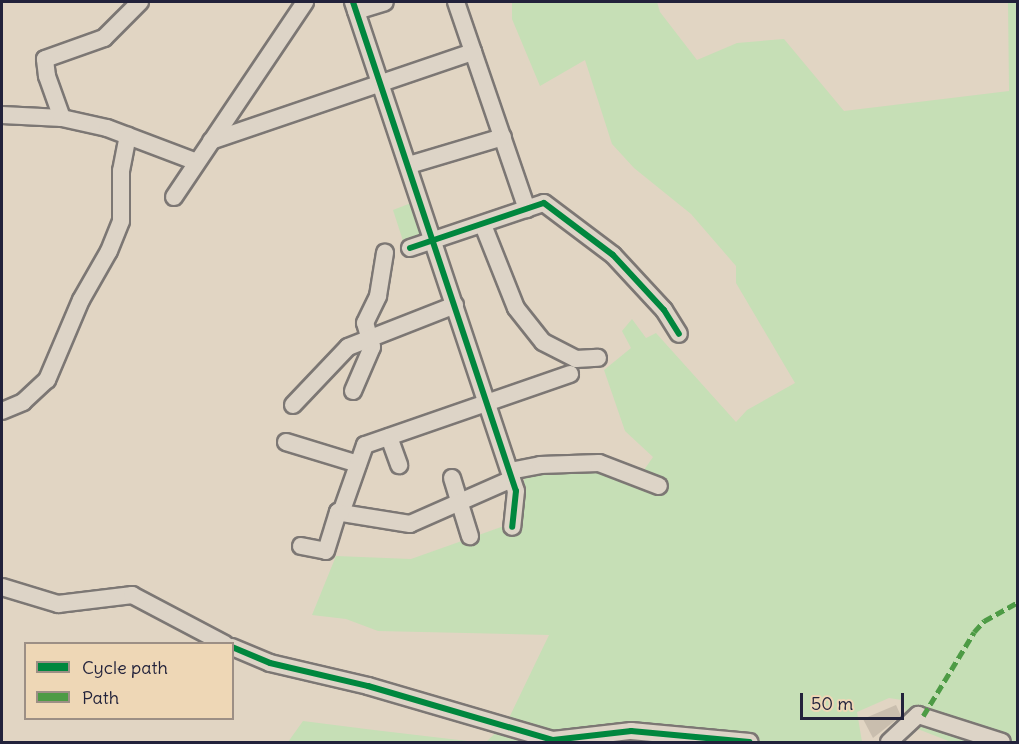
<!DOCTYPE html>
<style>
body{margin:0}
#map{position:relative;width:1019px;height:744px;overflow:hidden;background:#e1d5c3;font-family:Delius,sans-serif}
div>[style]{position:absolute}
.green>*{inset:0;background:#c6dfb6}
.building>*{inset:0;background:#c9beae}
.roads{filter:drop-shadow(2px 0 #7c7774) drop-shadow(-2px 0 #7c7774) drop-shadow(0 2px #7c7774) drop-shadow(0 -2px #7c7774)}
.minor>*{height:16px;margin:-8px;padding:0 8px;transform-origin:8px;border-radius:8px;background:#ddd4c7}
.quiet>*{height:4.5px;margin-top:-2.25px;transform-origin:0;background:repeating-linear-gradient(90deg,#4d9b45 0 9px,transparent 0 13.5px)}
.cycleway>*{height:6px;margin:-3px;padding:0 3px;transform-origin:3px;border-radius:3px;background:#00873e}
span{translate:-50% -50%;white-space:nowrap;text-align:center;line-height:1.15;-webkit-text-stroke:4.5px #eed7b6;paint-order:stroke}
.frame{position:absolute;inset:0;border:3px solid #22223b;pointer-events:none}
.legend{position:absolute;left:24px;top:642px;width:210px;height:78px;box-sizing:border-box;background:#eed7b6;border:2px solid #9c8f85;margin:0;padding:8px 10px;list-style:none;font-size:18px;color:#22223b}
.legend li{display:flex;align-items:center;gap:12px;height:30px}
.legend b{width:30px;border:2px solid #9c8f85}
.scale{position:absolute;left:800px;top:693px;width:104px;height:27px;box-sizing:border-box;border:3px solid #22223b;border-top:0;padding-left:8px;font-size:18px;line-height:21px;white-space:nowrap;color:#22223b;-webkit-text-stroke:4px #eed7b6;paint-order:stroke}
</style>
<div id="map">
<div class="green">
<i style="clip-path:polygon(512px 2px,657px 2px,660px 12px,697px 60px,737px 43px,784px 39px,844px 111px,1009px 91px,1008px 2px,1017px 2px,1017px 742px,951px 742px,910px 726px,902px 700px,889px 698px,857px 712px,862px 742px,486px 742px,507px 722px,549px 635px,378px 631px,346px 619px,312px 615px,336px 556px,411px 559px,504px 526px,517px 530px,525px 474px,601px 471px,659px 493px,663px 478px,644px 470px,653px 457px,625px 431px,604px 370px,631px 348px,622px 331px,632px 319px,646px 338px,656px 333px,736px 422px,747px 410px,795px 383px,736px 283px,736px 266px,691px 214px,634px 168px,612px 144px,585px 60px,540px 86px,512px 19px)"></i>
<i style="clip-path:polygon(411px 203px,422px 233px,404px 244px,393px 210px)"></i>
<i style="clip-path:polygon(303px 721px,374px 730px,476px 742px,288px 742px)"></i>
</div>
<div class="building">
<i style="clip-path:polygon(896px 705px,901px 716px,873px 738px,863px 719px)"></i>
</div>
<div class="roads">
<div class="minor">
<i style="left:353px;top:2px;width:515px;rotate:71.57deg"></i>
<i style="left:516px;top:491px;width:36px;rotate:96deg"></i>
<i style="left:456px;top:2px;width:219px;rotate:71.1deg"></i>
<i style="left:356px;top:11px;width:30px;rotate:-17deg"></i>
<i style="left:2px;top:115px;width:60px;rotate:2.9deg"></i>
<i style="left:62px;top:118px;width:46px;rotate:12.5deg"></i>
<i style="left:107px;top:128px;width:96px;rotate:20.7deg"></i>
<i style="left:62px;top:118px;width:45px;rotate:-109.7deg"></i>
<i style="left:47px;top:76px;width:17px;rotate:-97deg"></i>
<i style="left:45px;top:59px;width:63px;rotate:-19.6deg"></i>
<i style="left:104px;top:38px;width:51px;rotate:-45deg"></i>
<i style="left:211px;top:141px;width:277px;rotate:-18.8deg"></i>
<i style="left:409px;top:165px;width:98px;rotate:-16.6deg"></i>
<i style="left:174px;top:197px;width:235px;rotate:-56.1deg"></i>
<i style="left:483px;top:225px;width:89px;rotate:68.3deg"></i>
<i style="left:516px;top:308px;width:43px;rotate:51.5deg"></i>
<i style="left:543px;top:342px;width:37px;rotate:27deg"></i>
<i style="left:576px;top:359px;width:22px;rotate:-3deg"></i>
<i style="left:410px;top:248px;width:141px;rotate:-18.6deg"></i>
<i style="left:544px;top:203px;width:86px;rotate:37deg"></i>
<i style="left:613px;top:255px;width:75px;rotate:47.2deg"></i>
<i style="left:664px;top:310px;width:28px;rotate:58deg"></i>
<i style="left:353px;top:391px;width:48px;rotate:-66.6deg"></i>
<i style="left:372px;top:347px;width:25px;rotate:-106deg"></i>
<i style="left:365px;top:323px;width:30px;rotate:-64deg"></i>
<i style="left:378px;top:296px;width:44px;rotate:-80.8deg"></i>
<i style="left:293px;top:405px;width:80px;rotate:-46.5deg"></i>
<i style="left:348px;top:347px;width:115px;rotate:-21.4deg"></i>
<i style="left:2px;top:411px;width:23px;rotate:-23deg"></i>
<i style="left:23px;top:402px;width:33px;rotate:-43deg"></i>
<i style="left:47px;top:380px;width:87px;rotate:-67deg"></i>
<i style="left:81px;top:300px;width:56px;rotate:-60.3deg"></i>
<i style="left:109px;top:251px;width:32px;rotate:-68deg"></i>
<i style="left:121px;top:221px;width:50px;rotate:-90deg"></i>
<i style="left:121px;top:171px;width:36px;rotate:-79deg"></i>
<i style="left:389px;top:437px;width:30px;rotate:70deg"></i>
<i style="left:286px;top:442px;width:75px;rotate:17deg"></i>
<i style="left:510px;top:471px;width:31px;rotate:-11deg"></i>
<i style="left:540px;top:465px;width:59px;rotate:-1.9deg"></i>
<i style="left:599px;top:463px;width:64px;rotate:21deg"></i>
<i style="left:452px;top:478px;width:61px;rotate:72.8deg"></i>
<i style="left:512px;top:479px;width:111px;rotate:156.2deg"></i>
<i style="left:410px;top:524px;width:70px;rotate:-170.9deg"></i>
<i style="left:341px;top:513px;width:72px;rotate:-70.6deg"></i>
<i style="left:365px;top:445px;width:217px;rotate:-19.1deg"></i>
<i style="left:301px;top:546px;width:25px;rotate:11deg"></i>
<i style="left:326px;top:551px;width:41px;rotate:-72.9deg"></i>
<i style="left:338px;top:512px;width:3px;rotate:18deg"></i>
<i style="left:2px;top:587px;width:59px;rotate:16.9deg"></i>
<i style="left:58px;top:604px;width:75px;rotate:-6.9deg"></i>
<i style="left:132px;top:595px;width:105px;rotate:27.8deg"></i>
<i style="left:232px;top:647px;width:41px;rotate:22.8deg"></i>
<i style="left:270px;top:663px;width:101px;rotate:13.2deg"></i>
<i style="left:368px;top:686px;width:193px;rotate:16.3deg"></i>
<i style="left:553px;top:740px;width:79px;rotate:-6.6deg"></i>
<i style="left:631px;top:731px;width:119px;rotate:5.3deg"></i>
<i style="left:889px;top:742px;width:40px;rotate:-43deg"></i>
<i style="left:918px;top:715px;width:88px;rotate:17.8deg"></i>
</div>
</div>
<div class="quiet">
<i style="left:923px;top:716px;width:98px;rotate:-58.7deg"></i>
<i style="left:974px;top:632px;width:15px;rotate:-48deg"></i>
<i style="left:984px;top:621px;width:39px;rotate:-29deg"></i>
</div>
<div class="cycleway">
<i style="left:353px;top:2px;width:515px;rotate:71.57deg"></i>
<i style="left:516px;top:491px;width:36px;rotate:96deg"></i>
<i style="left:410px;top:248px;width:141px;rotate:-18.6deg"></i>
<i style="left:544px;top:203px;width:86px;rotate:37deg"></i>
<i style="left:613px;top:255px;width:75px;rotate:47.2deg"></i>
<i style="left:664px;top:310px;width:28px;rotate:58deg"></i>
<i style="left:232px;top:647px;width:41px;rotate:22.8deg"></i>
<i style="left:270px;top:663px;width:101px;rotate:13.2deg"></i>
<i style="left:368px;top:686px;width:193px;rotate:16.3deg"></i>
<i style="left:553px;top:740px;width:79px;rotate:-6.6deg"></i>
<i style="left:631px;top:731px;width:119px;rotate:5.3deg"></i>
</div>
<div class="frame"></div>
<ul class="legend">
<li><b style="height:8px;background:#00873e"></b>Cycle path</li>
<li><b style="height:8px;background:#4d9b45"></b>Path</li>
</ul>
<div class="scale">50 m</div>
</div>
